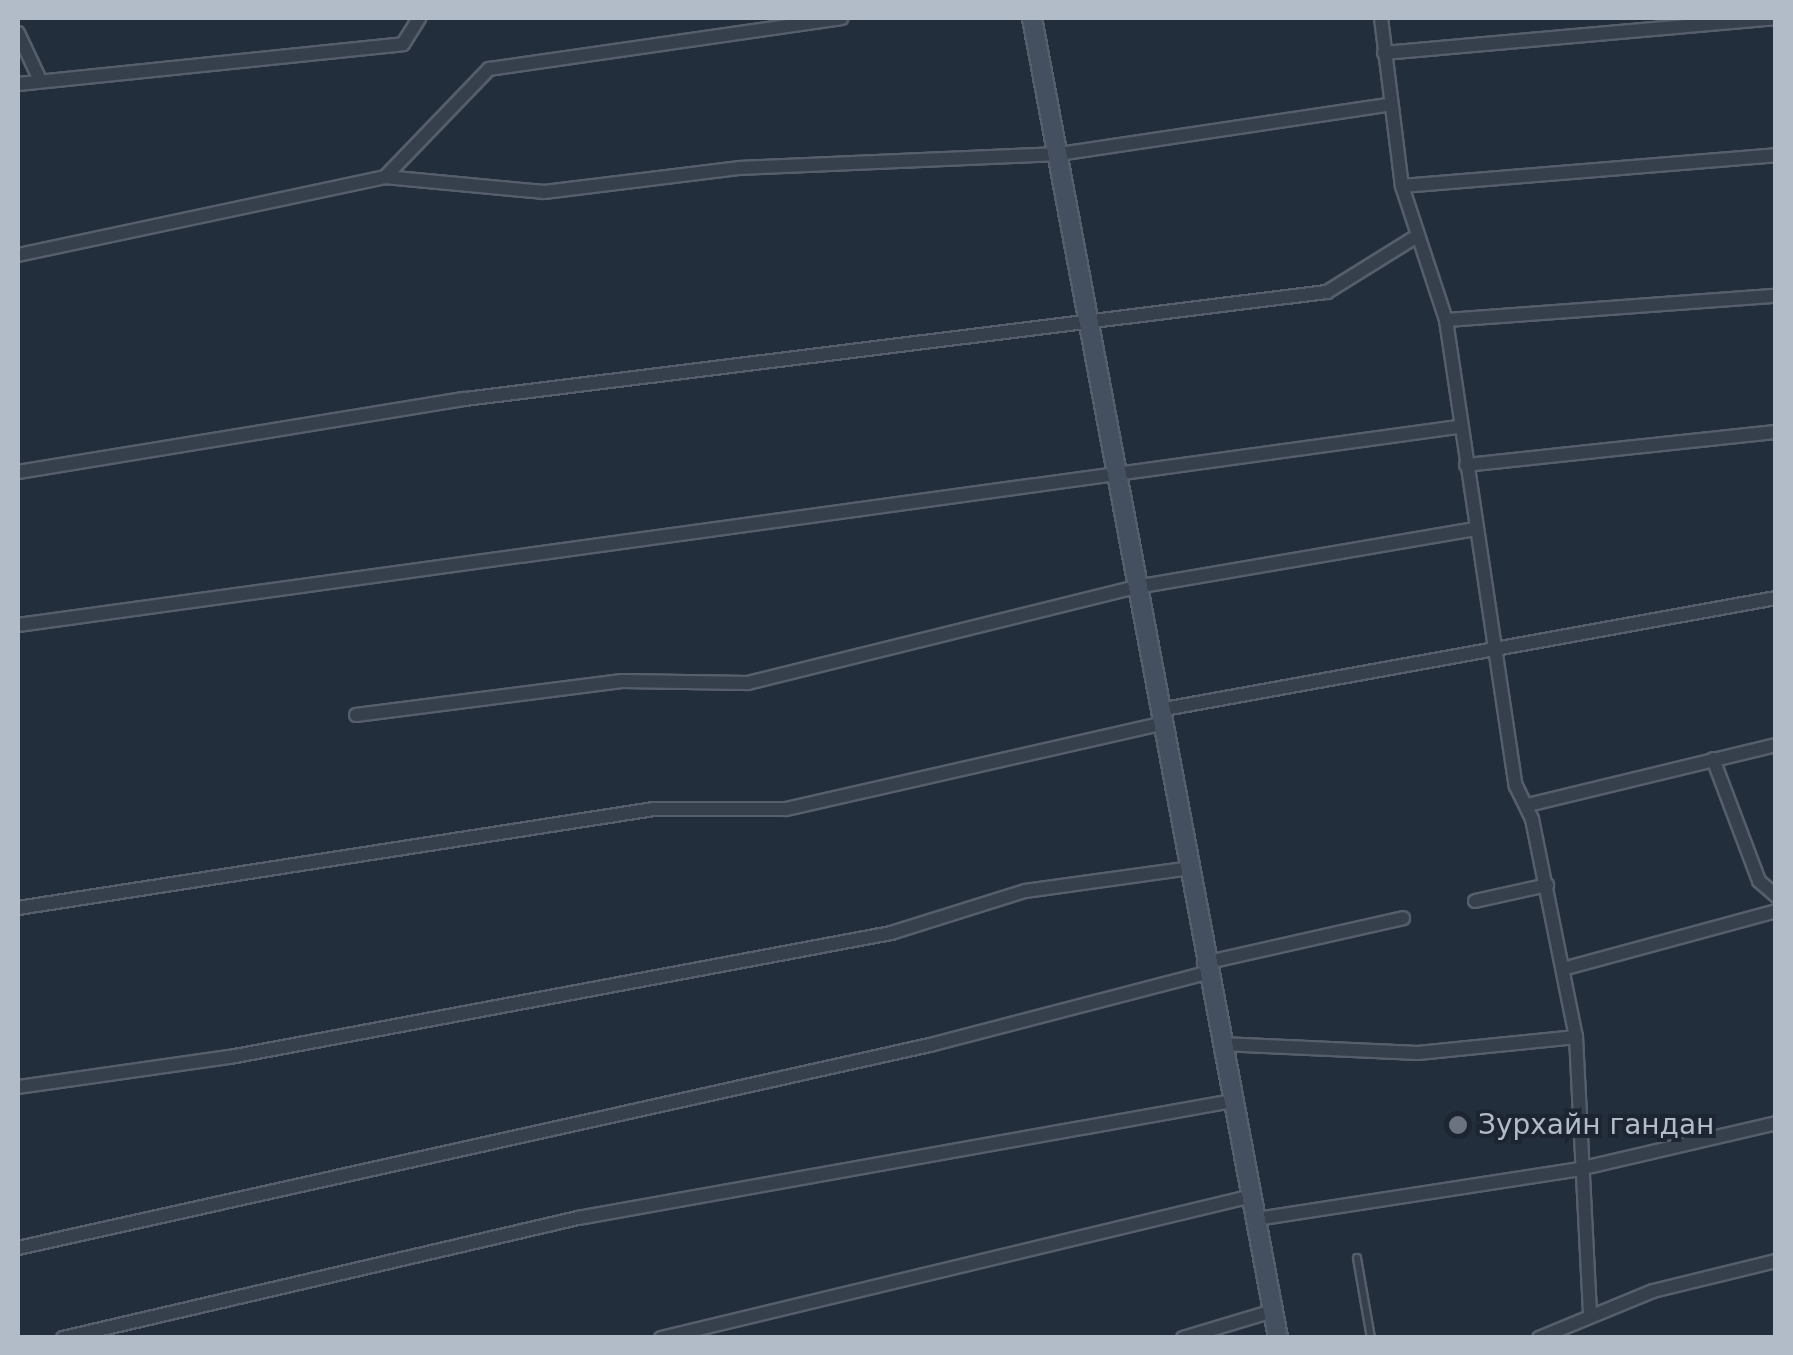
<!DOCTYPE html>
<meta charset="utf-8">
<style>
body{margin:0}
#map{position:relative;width:1793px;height:1355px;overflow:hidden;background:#232e3c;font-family:"DejaVu Sans",sans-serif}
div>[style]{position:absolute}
.roads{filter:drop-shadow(2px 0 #555e6a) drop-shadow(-2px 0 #555e6a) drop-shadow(0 2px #555e6a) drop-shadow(0 -2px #555e6a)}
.lane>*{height:6px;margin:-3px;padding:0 3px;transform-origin:3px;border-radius:3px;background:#36404c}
.street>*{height:12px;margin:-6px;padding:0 6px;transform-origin:6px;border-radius:6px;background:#36404c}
.secondary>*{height:18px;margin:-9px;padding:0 9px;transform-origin:9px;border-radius:9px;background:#444f5f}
.dots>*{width:28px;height:28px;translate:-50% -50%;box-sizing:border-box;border:5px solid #1c2531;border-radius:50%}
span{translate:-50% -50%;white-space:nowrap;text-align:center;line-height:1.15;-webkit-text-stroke:8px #1c2531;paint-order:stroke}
.poi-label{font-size:28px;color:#b2bbc8}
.left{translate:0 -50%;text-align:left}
.frame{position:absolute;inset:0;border:20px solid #b2bbc8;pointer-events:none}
</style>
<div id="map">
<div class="roads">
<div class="lane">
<i style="left:1357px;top:1258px;width:81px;rotate:80.1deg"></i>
</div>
<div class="street">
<i style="left:1381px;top:18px;width:169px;rotate:82.9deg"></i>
<i style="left:1402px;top:186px;width:141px;rotate:71.8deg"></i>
<i style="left:1446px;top:320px;width:471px;rotate:81.5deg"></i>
<i style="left:1516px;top:786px;width:37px;rotate:64deg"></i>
<i style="left:1532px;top:819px;width:222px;rotate:78.6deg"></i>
<i style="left:1576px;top:1037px;width:277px;rotate:87.1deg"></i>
<i style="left:18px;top:33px;width:52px;rotate:64.9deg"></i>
<i style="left:1384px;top:53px;width:394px;rotate:-5.1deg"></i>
<i style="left:18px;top:84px;width:387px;rotate:-5.9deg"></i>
<i style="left:403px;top:44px;width:31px;rotate:-58deg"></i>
<i style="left:385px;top:177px;width:150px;rotate:-46.1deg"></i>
<i style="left:489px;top:69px;width:356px;rotate:-8.2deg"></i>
<i style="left:1402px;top:186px;width:375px;rotate:-4.7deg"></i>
<i style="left:18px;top:255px;width:375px;rotate:-12deg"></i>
<i style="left:385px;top:177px;width:160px;rotate:5.4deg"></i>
<i style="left:544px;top:192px;width:196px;rotate:-7deg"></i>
<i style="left:739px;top:168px;width:320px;rotate:-2.5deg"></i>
<i style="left:1059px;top:154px;width:333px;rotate:-8.5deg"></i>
<i style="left:1446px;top:320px;width:331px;rotate:-4.2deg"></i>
<i style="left:1466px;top:465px;width:312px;rotate:-6.1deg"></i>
<i style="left:18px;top:472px;width:453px;rotate:-9.3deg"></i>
<i style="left:465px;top:399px;width:869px;rotate:-7.08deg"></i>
<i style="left:1327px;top:292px;width:106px;rotate:-31.9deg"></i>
<i style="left:18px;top:625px;width:1454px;rotate:-7.83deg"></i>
<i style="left:1159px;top:710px;width:627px;rotate:-10.29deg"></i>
<i style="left:356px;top:715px;width:268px;rotate:-7.3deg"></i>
<i style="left:622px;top:681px;width:126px;rotate:0.9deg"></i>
<i style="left:748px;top:683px;width:400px;rotate:-13.9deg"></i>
<i style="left:1136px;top:587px;width:344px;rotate:-9.7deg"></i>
<i style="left:1713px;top:759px;width:130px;rotate:69.3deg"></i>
<i style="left:1759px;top:881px;width:23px;rotate:41deg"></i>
<i style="left:1528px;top:805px;width:255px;rotate:-13.6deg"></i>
<i style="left:1475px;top:901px;width:74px;rotate:-12.5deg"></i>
<i style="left:18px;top:908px;width:644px;rotate:-8.85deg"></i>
<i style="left:654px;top:809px;width:132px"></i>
<i style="left:786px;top:809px;width:385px;rotate:-12.8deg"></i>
<i style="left:1204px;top:963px;width:204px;rotate:-12.7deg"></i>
<i style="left:1563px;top:969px;width:221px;rotate:-15.2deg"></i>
<i style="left:1221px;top:1044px;width:197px;rotate:2.6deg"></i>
<i style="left:1418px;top:1053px;width:159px;rotate:-5.8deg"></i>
<i style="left:18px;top:1087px;width:214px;rotate:-8.1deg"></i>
<i style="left:230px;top:1057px;width:673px;rotate:-10.62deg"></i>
<i style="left:891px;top:933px;width:140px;rotate:-17.4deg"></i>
<i style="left:1025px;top:891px;width:161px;rotate:-7.9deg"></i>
<i style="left:1257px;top:1219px;width:326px;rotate:-8.8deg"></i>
<i style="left:1579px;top:1169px;width:202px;rotate:-13.1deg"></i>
<i style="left:18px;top:1248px;width:934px;rotate:-12.55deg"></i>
<i style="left:930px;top:1045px;width:285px;rotate:-14.6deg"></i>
<i style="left:63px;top:1338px;width:529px;rotate:-13.12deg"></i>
<i style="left:578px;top:1218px;width:664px;rotate:-10.14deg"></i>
<i style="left:661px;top:1338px;width:608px;rotate:-13.51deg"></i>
<i style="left:1183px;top:1338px;width:94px;rotate:-16.7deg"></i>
<i style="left:1539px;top:1338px;width:123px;rotate:-22.4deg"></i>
<i style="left:1653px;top:1291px;width:127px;rotate:-13.7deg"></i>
</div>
<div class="secondary">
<i style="left:1032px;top:18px;width:1343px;rotate:79.44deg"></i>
</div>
</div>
<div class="dots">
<i style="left:1458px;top:1125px;background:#6b7280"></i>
</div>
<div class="poi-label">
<span class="left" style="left:1478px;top:1125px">Зурхайн гандан</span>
</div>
<div class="frame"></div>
</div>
